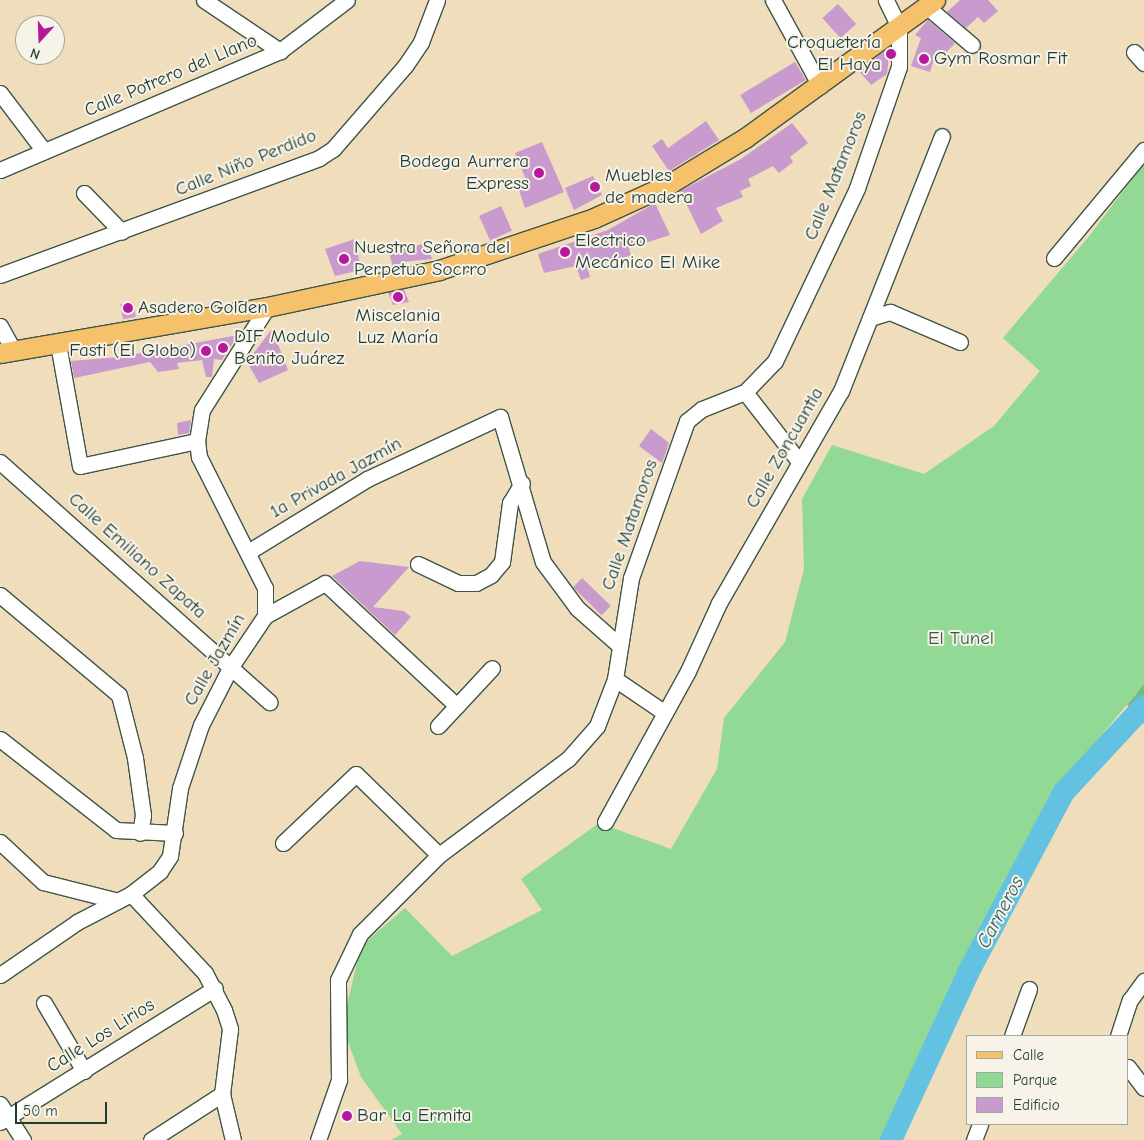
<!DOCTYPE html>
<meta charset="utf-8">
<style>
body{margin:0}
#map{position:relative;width:1144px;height:1140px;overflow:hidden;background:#efddbb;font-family:"Comic Neue",sans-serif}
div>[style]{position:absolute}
.green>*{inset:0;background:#91d994}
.forest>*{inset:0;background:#74b97e}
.river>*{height:22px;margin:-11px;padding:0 11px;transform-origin:11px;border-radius:11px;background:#63c1e1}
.building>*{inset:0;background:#c99ace;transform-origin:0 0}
.roads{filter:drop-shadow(1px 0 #3e5548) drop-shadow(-1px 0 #3e5548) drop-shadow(0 1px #3e5548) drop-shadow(0 -1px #3e5548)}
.minor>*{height:15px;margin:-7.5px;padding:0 7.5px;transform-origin:7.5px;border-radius:7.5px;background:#fff}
.major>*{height:19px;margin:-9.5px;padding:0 9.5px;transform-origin:9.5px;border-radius:9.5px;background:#f5c16b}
.dots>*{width:14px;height:14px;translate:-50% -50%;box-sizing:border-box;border:2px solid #f7f3e8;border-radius:50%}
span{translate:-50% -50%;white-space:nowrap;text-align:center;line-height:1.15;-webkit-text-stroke:4px #f7f3e8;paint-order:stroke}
.poi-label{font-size:19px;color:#1f3d34}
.right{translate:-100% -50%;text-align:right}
.left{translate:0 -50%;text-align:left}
.street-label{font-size:19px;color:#1f3d34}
.park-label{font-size:19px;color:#365c47}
.water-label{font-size:20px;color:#305e5f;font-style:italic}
.legend{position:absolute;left:966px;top:1035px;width:162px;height:90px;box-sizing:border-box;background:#f7f3e8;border:1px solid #a1aaa0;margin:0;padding:6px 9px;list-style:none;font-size:15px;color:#1f3d34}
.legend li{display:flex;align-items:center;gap:10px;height:25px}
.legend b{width:25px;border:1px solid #a1aaa0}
.north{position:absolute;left:15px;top:15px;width:50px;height:50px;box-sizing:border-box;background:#f7f3e8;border:1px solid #a1aaa0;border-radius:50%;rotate:200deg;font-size:14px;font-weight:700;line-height:20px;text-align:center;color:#1f3d34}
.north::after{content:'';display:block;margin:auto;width:18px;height:22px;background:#b5179e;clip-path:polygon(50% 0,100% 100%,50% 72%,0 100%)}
.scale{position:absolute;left:15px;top:1102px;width:92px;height:22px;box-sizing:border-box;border:2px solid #1f3d34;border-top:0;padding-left:6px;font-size:15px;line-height:18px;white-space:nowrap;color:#1f3d34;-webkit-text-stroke:4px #f7f3e8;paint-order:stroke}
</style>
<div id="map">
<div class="green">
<i style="clip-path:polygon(1144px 163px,1144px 684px,1060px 785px,892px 1140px,391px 1140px,402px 1134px,361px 1077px,342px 1026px,361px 946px,405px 908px,452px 956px,542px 910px,521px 879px,599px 823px,671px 849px,717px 769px,724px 718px,785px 642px,804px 569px,802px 499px,832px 445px,924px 474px,994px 426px,1040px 371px,1003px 338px,1090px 235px)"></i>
</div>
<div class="forest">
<i style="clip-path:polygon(1144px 684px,1144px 724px,1127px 705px)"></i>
</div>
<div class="river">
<i style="left:891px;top:1140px;width:184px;rotate:-65.2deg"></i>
<i style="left:968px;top:973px;width:205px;rotate:-62.1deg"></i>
<i style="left:1064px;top:792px;width:117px;rotate:-47.1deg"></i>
</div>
<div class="building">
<i style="clip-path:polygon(960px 0,988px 0,998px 11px,984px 23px,978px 17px,966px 28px,947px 12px)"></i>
<i style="left:838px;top:4px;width:27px;height:21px;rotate:48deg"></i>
<i style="clip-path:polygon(928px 20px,955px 43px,944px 55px,937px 50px,930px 72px,911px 66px,921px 38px,915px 35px)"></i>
<i style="clip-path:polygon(890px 47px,887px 74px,871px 85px,859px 71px)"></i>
<i style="left:795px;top:62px;width:21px;height:64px;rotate:59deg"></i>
<i style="clip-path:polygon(706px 121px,719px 140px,669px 171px,652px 146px,662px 139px,668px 148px)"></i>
<i style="clip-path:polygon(792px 123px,808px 143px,790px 157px,793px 162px,779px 173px,773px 166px,748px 179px,751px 186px,740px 191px,743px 197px,716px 208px,723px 221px,701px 234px,680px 191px,741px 159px)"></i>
<i style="clip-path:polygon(542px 142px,564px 192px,525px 208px,519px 190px,529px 187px,515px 153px)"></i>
<i style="clip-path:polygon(593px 176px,602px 195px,574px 210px,565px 188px)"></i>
<i style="clip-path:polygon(655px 203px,670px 235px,629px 248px,631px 255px,620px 260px,587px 266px,590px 277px,581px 280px,576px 266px,544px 273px,538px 254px,608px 230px)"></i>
<i style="left:501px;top:206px;width:27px;height:24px;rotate:66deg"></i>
<i style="clip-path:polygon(355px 239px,361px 270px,335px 276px,325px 249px)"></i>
<i style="clip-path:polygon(427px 243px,432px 259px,402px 262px,403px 266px,393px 268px,389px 252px)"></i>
<i style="clip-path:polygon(404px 289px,409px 302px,393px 305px,388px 292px)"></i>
<i style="left:133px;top:302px;width:15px;height:13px;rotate:79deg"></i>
<i style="clip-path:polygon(272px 329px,288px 370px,259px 383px,247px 362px)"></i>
<i style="clip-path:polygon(238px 335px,222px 360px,214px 359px,212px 377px,206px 377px,202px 360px,177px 363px,179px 369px,158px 372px,150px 362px,74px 378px,71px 361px,120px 357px)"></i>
<i style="clip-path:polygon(191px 420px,189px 433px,178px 435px,177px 423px)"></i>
<i style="clip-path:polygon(651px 429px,669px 443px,662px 463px,639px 446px)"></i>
<i style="clip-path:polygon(360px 561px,409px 567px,373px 607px,404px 611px,411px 617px,395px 635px,332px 576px)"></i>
<i style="left:582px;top:578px;width:40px;height:13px;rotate:44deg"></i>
</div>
<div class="roads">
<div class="minor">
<i style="left:204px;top:0;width:92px;rotate:33.9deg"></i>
<i style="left:773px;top:0;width:98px;rotate:61.3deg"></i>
<i style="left:926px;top:6px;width:60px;rotate:40.3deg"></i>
<i style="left:1134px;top:52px;width:15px;rotate:48deg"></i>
<i style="left:0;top:93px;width:73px;rotate:52.8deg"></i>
<i style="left:0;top:170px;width:304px;rotate:-23deg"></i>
<i style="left:280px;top:51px;width:84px;rotate:-37.3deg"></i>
<i style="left:84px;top:193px;width:54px;rotate:45.7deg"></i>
<i style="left:1054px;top:258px;width:141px;rotate:-50.2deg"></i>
<i style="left:0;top:275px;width:340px;rotate:-20.1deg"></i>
<i style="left:319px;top:158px;width:17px;rotate:-33deg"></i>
<i style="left:333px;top:149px;width:110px;rotate:-49.1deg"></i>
<i style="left:405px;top:66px;width:29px;rotate:-56deg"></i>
<i style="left:421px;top:42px;width:45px;rotate:-69.1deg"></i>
<i style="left:870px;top:318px;width:21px;rotate:-17deg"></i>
<i style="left:890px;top:312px;width:76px;rotate:23.2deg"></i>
<i style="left:0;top:326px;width:29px;rotate:61deg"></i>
<i style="left:58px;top:344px;width:124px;rotate:79.8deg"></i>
<i style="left:80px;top:466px;width:120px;rotate:-12.1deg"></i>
<i style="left:745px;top:392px;width:86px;rotate:52.1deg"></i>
<i style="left:0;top:462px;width:361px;rotate:41.7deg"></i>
<i style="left:248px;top:552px;width:140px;rotate:-31.5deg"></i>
<i style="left:367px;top:479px;width:147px;rotate:-25deg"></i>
<i style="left:500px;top:417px;width:151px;rotate:73.5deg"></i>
<i style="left:543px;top:562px;width:57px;rotate:53.5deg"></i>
<i style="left:577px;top:608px;width:56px;rotate:41.4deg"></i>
<i style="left:418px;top:564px;width:44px;rotate:25.4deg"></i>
<i style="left:458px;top:583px;width:18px"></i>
<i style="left:476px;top:583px;width:17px;rotate:-28deg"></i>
<i style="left:491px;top:575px;width:17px;rotate:-50deg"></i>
<i style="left:502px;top:562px;width:60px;rotate:-82.3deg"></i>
<i style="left:510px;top:503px;width:23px;rotate:-59deg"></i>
<i style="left:0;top:595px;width:155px;rotate:40deg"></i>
<i style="left:119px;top:695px;width:65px;rotate:75.7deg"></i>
<i style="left:135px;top:758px;width:58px;rotate:82deg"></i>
<i style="left:143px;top:815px;width:18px;rotate:99deg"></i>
<i style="left:265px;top:616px;width:68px;rotate:-28.8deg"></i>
<i style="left:325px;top:583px;width:180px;rotate:43deg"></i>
<i style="left:615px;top:679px;width:60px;rotate:34.2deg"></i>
<i style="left:438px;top:726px;width:79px;rotate:-47deg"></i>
<i style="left:0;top:739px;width:147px;rotate:38.1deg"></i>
<i style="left:116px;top:830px;width:59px;rotate:2.9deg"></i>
<i style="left:605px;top:822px;width:172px;rotate:-61.2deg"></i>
<i style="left:688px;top:671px;width:75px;rotate:-65.5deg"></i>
<i style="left:719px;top:603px;width:245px;rotate:-60.1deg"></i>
<i style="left:841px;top:391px;width:274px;rotate:-68.4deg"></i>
<i style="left:0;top:842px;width:59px;rotate:42.9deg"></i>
<i style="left:43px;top:882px;width:77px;rotate:14.2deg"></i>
<i style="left:283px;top:843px;width:100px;rotate:-43.4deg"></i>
<i style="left:356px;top:774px;width:116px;rotate:44.3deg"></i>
<i style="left:131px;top:894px;width:108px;rotate:46.9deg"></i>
<i style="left:205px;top:973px;width:42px;rotate:62.8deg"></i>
<i style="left:224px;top:1010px;width:20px;rotate:72deg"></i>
<i style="left:230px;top:1029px;width:65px;rotate:97deg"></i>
<i style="left:222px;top:1094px;width:47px;rotate:76.6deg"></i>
<i style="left:0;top:975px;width:93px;rotate:-34.5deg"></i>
<i style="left:77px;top:922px;width:61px;rotate:-27.4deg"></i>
<i style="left:131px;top:894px;width:37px;rotate:-38deg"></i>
<i style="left:160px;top:871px;width:18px;rotate:-56deg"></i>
<i style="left:170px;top:856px;width:69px;rotate:-81.6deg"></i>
<i style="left:180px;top:788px;width:66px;rotate:-71.6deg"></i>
<i style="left:201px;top:725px;width:64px;rotate:-63deg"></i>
<i style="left:230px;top:668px;width:63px;rotate:-56.1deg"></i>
<i style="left:265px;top:616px;width:28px;rotate:-90deg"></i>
<i style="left:265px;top:588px;width:147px;rotate:-116.7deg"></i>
<i style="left:199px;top:457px;width:16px;rotate:-97deg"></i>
<i style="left:197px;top:441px;width:31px;rotate:-81deg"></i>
<i style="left:202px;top:410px;width:122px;rotate:-57.7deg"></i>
<i style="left:44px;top:1003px;width:79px;rotate:59.5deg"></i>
<i style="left:1012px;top:1036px;width:50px;rotate:-70.1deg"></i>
<i style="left:1118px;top:1036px;width:38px;rotate:-72deg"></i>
<i style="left:1130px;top:1000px;width:24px;rotate:-54deg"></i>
<i style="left:1128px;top:1067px;width:26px;rotate:53deg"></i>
<i style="left:0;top:1104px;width:43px;rotate:57.4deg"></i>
<i style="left:0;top:1122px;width:253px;rotate:-31.9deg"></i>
<i style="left:151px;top:1140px;width:85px;rotate:-32.9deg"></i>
<i style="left:318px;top:1140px;width:64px;rotate:-70.7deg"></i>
<i style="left:339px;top:1080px;width:100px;rotate:-90.6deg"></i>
<i style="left:338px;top:980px;width:51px;rotate:-64.4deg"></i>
<i style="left:360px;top:934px;width:112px;rotate:-45deg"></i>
<i style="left:439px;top:855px;width:161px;rotate:-36.7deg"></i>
<i style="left:568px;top:759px;width:44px;rotate:-48.7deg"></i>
<i style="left:597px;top:726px;width:50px;rotate:-69deg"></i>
<i style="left:615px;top:679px;width:102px;rotate:-81deg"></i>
<i style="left:631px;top:578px;width:167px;rotate:-70.4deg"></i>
<i style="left:687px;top:421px;width:19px;rotate:-39deg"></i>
<i style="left:702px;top:409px;width:46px;rotate:-21.6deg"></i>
<i style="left:745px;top:392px;width:43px;rotate:-45.9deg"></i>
<i style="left:775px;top:361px;width:191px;rotate:-64.6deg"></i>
<i style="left:857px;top:188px;width:128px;rotate:-70.9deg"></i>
<i style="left:899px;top:67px;width:40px;rotate:-90deg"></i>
<i style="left:899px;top:27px;width:30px;rotate:-116deg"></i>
<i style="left:974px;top:1140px;width:17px;rotate:-69deg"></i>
</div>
<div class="major">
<i style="left:0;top:353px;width:271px;rotate:-9.8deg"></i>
<i style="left:267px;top:307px;width:176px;rotate:-12.1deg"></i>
<i style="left:439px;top:270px;width:163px;rotate:-18.5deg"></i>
<i style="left:594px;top:218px;width:85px;rotate:-24.4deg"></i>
<i style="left:671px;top:183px;width:87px;rotate:-31.3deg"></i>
<i style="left:745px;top:138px;width:235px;rotate:-36deg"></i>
</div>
</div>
<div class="dots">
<i style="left:891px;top:54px;background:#b5179e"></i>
<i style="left:924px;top:59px;background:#b5179e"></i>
<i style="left:539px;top:173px;background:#b5179e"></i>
<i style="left:595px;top:187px;background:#b5179e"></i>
<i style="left:565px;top:252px;background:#b5179e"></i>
<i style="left:344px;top:259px;background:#b5179e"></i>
<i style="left:398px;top:297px;background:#b5179e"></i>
<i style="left:128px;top:308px;background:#b5179e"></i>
<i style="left:223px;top:348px;background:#b5179e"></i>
<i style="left:206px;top:351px;background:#b5179e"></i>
<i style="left:347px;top:1116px;background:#b5179e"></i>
</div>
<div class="poi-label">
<span class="right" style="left:881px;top:54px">Croquetería<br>El Haya</span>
<span class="left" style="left:934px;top:59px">Gym Rosmar Fit</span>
<span class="right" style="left:529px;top:173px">Bodega Aurrera<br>Express</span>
<span class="left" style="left:605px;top:187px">Muebles<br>de madera</span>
<span class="left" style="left:575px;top:252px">Electrico<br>Mecánico El Mike</span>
<span class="left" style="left:354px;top:259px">Nuestra Señora del<br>Perpetuo Socrro</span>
<span class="left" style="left:138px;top:308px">Asadero Golden</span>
<span style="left:398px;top:327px">Miscelania<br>Luz María</span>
<span class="left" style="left:234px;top:348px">DIF Modulo<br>Benito Juárez</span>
<span class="right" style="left:196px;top:351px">Fasti (El Globo)</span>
<span class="left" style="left:357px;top:1116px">Bar La Ermita</span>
</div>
<div class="street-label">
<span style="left:171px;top:76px;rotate:-23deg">Calle Potrero del Llano</span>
<span style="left:246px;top:163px;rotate:-22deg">Calle Niño Perdido</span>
<span style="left:836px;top:176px;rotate:-68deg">Calle Matamoros</span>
<span style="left:785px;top:448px;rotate:-60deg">Calle Zoncuantla</span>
<span style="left:336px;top:478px;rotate:-29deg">1a Privada Jazmín</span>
<span style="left:630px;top:525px;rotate:-71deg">Calle Matamoros</span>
<span style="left:137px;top:556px;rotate:42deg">Calle Emiliano Zapata</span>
<span style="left:215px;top:660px;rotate:-60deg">Calle Jazmín</span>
<span style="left:101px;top:1036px;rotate:-32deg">Calle Los Lirios</span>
</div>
<div class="park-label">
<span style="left:961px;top:639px">El Tunel</span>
</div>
<div class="water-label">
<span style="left:1000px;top:912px;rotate:-62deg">Carneros</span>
</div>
<ul class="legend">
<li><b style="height:6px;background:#f5c16b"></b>Calle</li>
<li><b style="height:14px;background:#91d994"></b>Parque</li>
<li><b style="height:14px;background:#c99ace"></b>Edificio</li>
</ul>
<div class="north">N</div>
<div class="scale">50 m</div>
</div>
